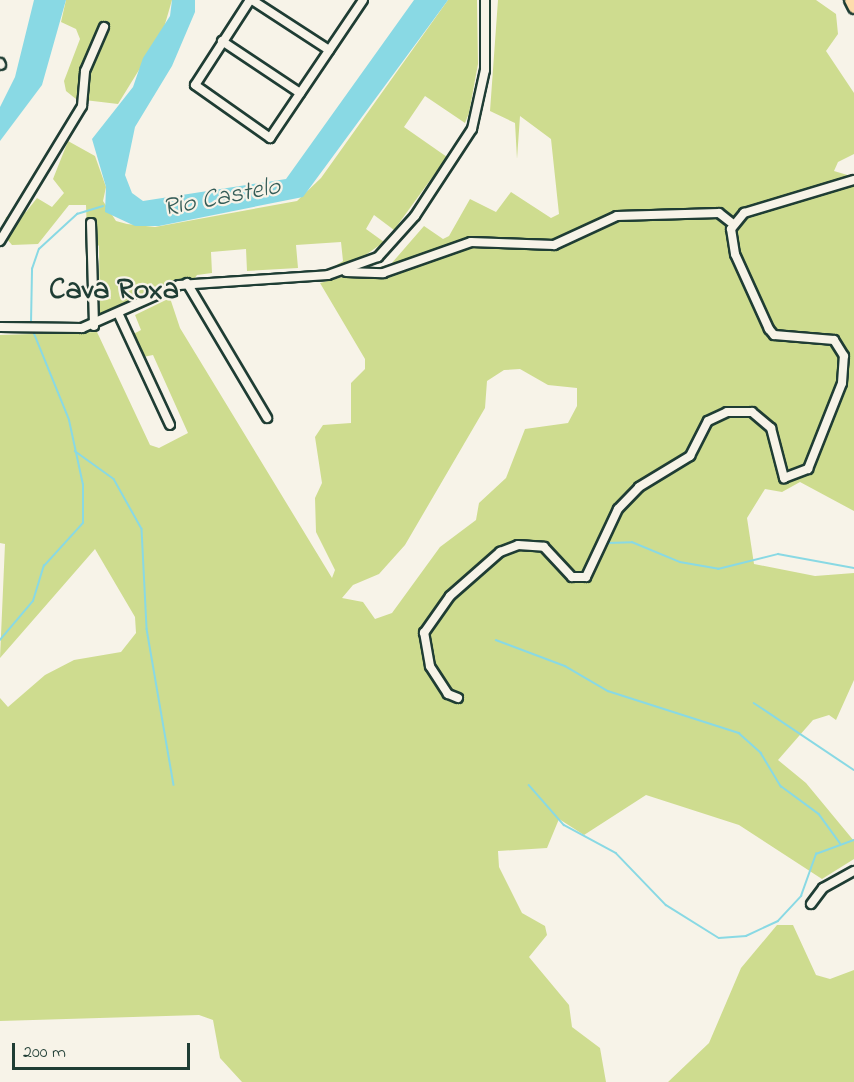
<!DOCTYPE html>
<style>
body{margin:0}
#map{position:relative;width:854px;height:1082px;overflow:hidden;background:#f7f3e8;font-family:"Indie Flower",sans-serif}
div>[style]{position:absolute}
.green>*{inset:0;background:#cedc8f}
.water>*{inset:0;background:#89d9e4}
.stream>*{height:1.5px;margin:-0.75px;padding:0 0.75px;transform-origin:0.75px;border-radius:0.75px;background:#89d9e4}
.roads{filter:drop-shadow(2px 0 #1f3d34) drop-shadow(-2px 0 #1f3d34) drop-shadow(0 2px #1f3d34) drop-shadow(0 -2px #1f3d34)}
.minor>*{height:8px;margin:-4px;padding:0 4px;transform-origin:4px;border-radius:4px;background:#f7f3e8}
.major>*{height:10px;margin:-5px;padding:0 5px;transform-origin:5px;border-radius:5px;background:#fddcac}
span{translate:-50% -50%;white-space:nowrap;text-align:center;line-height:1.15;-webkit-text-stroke:4.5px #f7f3e8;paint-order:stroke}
.water-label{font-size:26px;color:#345c57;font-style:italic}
.district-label{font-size:30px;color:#1f3d34;font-weight:700}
.scale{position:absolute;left:12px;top:1043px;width:178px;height:27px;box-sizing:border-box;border:3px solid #1f3d34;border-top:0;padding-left:8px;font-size:18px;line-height:21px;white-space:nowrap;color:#1f3d34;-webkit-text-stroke:4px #f7f3e8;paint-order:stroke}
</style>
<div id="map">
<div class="green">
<i style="clip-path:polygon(66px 0,172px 0,163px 31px,118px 104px,76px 99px,66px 91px,64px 81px,80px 39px,76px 29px,61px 22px)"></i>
<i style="clip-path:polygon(448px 0,477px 0,478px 64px,469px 113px,465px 123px,425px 96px,404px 127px,447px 157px,394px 230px,374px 215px,366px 229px,384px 242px,357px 261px,335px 266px,343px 261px,341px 242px,296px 245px,298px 268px,247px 271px,246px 249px,211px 252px,212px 273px,197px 275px,192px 282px,100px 321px,99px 246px,87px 234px,86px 205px,69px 205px,38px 244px,12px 245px,2px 233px,6px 217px,26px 212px,37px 198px,52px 207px,64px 193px,53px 179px,68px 141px,95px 156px,106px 187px,103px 201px,116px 221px,127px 224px,155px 227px,297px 201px,321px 178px)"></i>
<i style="clip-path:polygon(evenodd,498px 0,816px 0,836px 14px,838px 34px,826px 51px,854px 93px,854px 154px,838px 162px,834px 171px,854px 177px,854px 511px,800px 482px,782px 492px,765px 489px,747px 518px,754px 564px,815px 576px,854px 573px,854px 680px,836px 720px,829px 715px,813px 720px,778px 760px,806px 783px,854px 841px,854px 859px,822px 879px,739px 825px,646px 795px,584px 835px,559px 819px,547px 848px,498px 851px,499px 867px,522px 913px,545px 926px,547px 935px,529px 957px,569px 1005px,572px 1027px,600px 1048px,606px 1082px,242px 1082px,220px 1058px,213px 1020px,199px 1015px,0 1021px,0 698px,8px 707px,45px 675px,74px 660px,121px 652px,136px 633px,135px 617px,95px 549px,0 658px,5px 544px,0 543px,0 335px,97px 332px,150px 445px,159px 448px,188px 433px,153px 355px,138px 358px,128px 337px,141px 330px,135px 315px,170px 298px,180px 328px,332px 578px,335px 570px,316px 532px,315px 498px,322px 483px,315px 437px,323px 425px,351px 423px,351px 383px,365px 369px,365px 359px,320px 283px,391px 264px,424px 226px,443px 239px,449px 236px,470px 199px,496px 212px,511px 192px,551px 218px,559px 214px,551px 139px,520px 116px,517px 159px,515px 123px,490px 111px,498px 0,520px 369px,548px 385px,577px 388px,577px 406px,568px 423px,525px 429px,506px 478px,479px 503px,476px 520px,440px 547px,392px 613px,375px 619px,363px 602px,342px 598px,353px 585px,379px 574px,405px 545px,485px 408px,487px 381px,504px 370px,520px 369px)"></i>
<i style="clip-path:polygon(777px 925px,793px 925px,816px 975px,830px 979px,854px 970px,854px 1082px,668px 1082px,709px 1043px,741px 968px)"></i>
</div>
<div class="water">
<i style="clip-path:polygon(34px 0,66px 0,42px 85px,0 141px,0 107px,15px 77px)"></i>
<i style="clip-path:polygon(172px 0,195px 0,195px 12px,172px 66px,135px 127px,125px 175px,132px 193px,143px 201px,286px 179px,414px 0,448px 0,303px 197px,159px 226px,135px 226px,105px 212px,106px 187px,92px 139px,133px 87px,143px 58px,170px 16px)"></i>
</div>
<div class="stream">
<i style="left:31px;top:323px;width:54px;rotate:-88.9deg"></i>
<i style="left:32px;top:269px;width:21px;rotate:-71deg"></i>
<i style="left:39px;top:249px;width:52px;rotate:-42.6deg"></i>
<i style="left:77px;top:214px;width:27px;rotate:-17deg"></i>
<i style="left:75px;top:451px;width:48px;rotate:35.7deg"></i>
<i style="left:114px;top:479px;width:57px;rotate:60.8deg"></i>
<i style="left:142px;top:529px;width:100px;rotate:87.1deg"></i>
<i style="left:147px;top:629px;width:158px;rotate:80.2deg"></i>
<i style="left:608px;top:543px;width:24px;rotate:-2deg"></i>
<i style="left:632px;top:542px;width:52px;rotate:22.6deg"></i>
<i style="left:680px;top:562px;width:39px;rotate:10deg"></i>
<i style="left:718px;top:569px;width:62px;rotate:-14deg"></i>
<i style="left:778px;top:554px;width:77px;rotate:10.4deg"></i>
<i style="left:0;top:640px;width:51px;rotate:-49.8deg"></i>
<i style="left:33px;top:601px;width:37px;rotate:-73deg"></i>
<i style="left:44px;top:566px;width:58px;rotate:-47.8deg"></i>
<i style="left:83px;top:523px;width:38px;rotate:-90deg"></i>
<i style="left:83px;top:485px;width:66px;rotate:-102.2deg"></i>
<i style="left:69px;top:420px;width:93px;rotate:-112.1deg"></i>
<i style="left:496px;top:640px;width:74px;rotate:20.6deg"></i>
<i style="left:565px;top:666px;width:50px;rotate:30.2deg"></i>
<i style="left:608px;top:691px;width:138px;rotate:17.8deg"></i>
<i style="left:739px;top:733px;width:30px;rotate:42deg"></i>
<i style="left:761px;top:753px;width:39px;rotate:59deg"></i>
<i style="left:781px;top:786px;width:47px;rotate:36.4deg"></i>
<i style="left:819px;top:814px;width:36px;rotate:54deg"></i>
<i style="left:754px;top:703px;width:120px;rotate:33.8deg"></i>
<i style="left:529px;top:785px;width:53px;rotate:48.8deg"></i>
<i style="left:564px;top:825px;width:59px;rotate:28.3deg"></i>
<i style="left:616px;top:853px;width:72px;rotate:46.1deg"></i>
<i style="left:666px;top:905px;width:62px;rotate:31.9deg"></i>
<i style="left:719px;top:938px;width:27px;rotate:-4deg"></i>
<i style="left:746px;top:936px;width:35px;rotate:-25deg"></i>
<i style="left:778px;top:921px;width:34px;rotate:-47deg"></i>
<i style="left:801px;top:896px;width:45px;rotate:-70.3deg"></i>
<i style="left:816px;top:854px;width:40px;rotate:-20.2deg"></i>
</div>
<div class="roads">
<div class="minor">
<i style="left:250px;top:0;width:101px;rotate:122.9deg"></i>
<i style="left:195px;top:85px;width:92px;rotate:35.2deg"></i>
<i style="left:270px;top:138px;width:166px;rotate:-56deg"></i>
<i style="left:252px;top:0;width:92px;rotate:33deg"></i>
<i style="left:222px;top:41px;width:94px;rotate:33.7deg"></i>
<i style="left:0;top:63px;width:2px;rotate:63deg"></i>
<i style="left:91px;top:223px;width:103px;rotate:88.3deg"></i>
<i style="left:0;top:241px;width:158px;rotate:-58.7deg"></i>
<i style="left:82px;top:106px;width:35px;rotate:-85deg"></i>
<i style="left:85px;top:71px;width:48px;rotate:-66.6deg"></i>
<i style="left:346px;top:272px;width:37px;rotate:2deg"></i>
<i style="left:383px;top:273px;width:93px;rotate:-19.4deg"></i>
<i style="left:471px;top:242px;width:83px;rotate:2.1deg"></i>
<i style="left:554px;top:245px;width:69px;rotate:-24.7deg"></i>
<i style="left:617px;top:216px;width:102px;rotate:-1.7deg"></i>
<i style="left:719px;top:213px;width:16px;rotate:38deg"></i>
<i style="left:187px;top:283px;width:157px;rotate:59.3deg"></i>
<i style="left:119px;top:315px;width:121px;rotate:65.1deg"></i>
<i style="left:0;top:327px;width:82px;rotate:0.7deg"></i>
<i style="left:82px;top:328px;width:106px;rotate:-23.9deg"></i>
<i style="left:179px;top:285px;width:149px;rotate:-3.8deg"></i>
<i style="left:328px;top:275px;width:53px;rotate:-19.8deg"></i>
<i style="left:378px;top:257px;width:55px;rotate:-47.9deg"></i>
<i style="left:415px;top:216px;width:104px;rotate:-56.8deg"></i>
<i style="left:472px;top:129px;width:60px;rotate:-77.6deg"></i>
<i style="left:485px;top:70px;width:70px;rotate:-90deg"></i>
<i style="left:458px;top:698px;width:11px;rotate:-158deg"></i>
<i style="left:448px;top:694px;width:33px;rotate:-123deg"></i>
<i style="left:430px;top:666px;width:34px;rotate:-100deg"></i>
<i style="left:424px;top:633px;width:45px;rotate:-54.9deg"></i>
<i style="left:450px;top:596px;width:67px;rotate:-41.3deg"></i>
<i style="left:500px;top:552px;width:19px;rotate:-21deg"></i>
<i style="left:518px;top:545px;width:26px;rotate:4deg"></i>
<i style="left:544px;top:547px;width:41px;rotate:47deg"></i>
<i style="left:572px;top:577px;width:14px"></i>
<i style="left:586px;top:577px;width:75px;rotate:-64.8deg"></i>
<i style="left:618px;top:509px;width:30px;rotate:-46deg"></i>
<i style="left:639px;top:487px;width:60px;rotate:-31.3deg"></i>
<i style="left:690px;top:456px;width:39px;rotate:-63deg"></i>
<i style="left:708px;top:421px;width:21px;rotate:-25deg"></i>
<i style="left:727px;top:412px;width:25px"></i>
<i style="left:752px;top:412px;width:25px;rotate:40deg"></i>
<i style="left:771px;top:428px;width:52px;rotate:75.4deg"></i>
<i style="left:784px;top:478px;width:26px;rotate:-21deg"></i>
<i style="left:808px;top:469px;width:92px;rotate:-68.4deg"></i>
<i style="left:842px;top:383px;width:27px;rotate:-86deg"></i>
<i style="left:844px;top:356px;width:19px;rotate:-122deg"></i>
<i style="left:834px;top:340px;width:60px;rotate:-175.2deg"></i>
<i style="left:774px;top:335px;width:8px;rotate:-130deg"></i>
<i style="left:769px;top:329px;width:82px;rotate:-114.4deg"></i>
<i style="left:735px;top:254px;width:25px;rotate:-99deg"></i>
<i style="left:731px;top:229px;width:21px;rotate:-51deg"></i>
<i style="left:744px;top:213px;width:115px;rotate:-16.7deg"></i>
<i style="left:811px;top:904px;width:20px;rotate:-53deg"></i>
<i style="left:823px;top:888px;width:35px;rotate:-29deg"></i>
</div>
<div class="major">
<i style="left:850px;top:0;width:9px;rotate:63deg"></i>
</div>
</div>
<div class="water-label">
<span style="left:222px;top:199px;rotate:-11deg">Rio Castelo</span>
</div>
<div class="district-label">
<span style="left:114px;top:291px">Cava Roxa</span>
</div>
<div class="scale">200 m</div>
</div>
